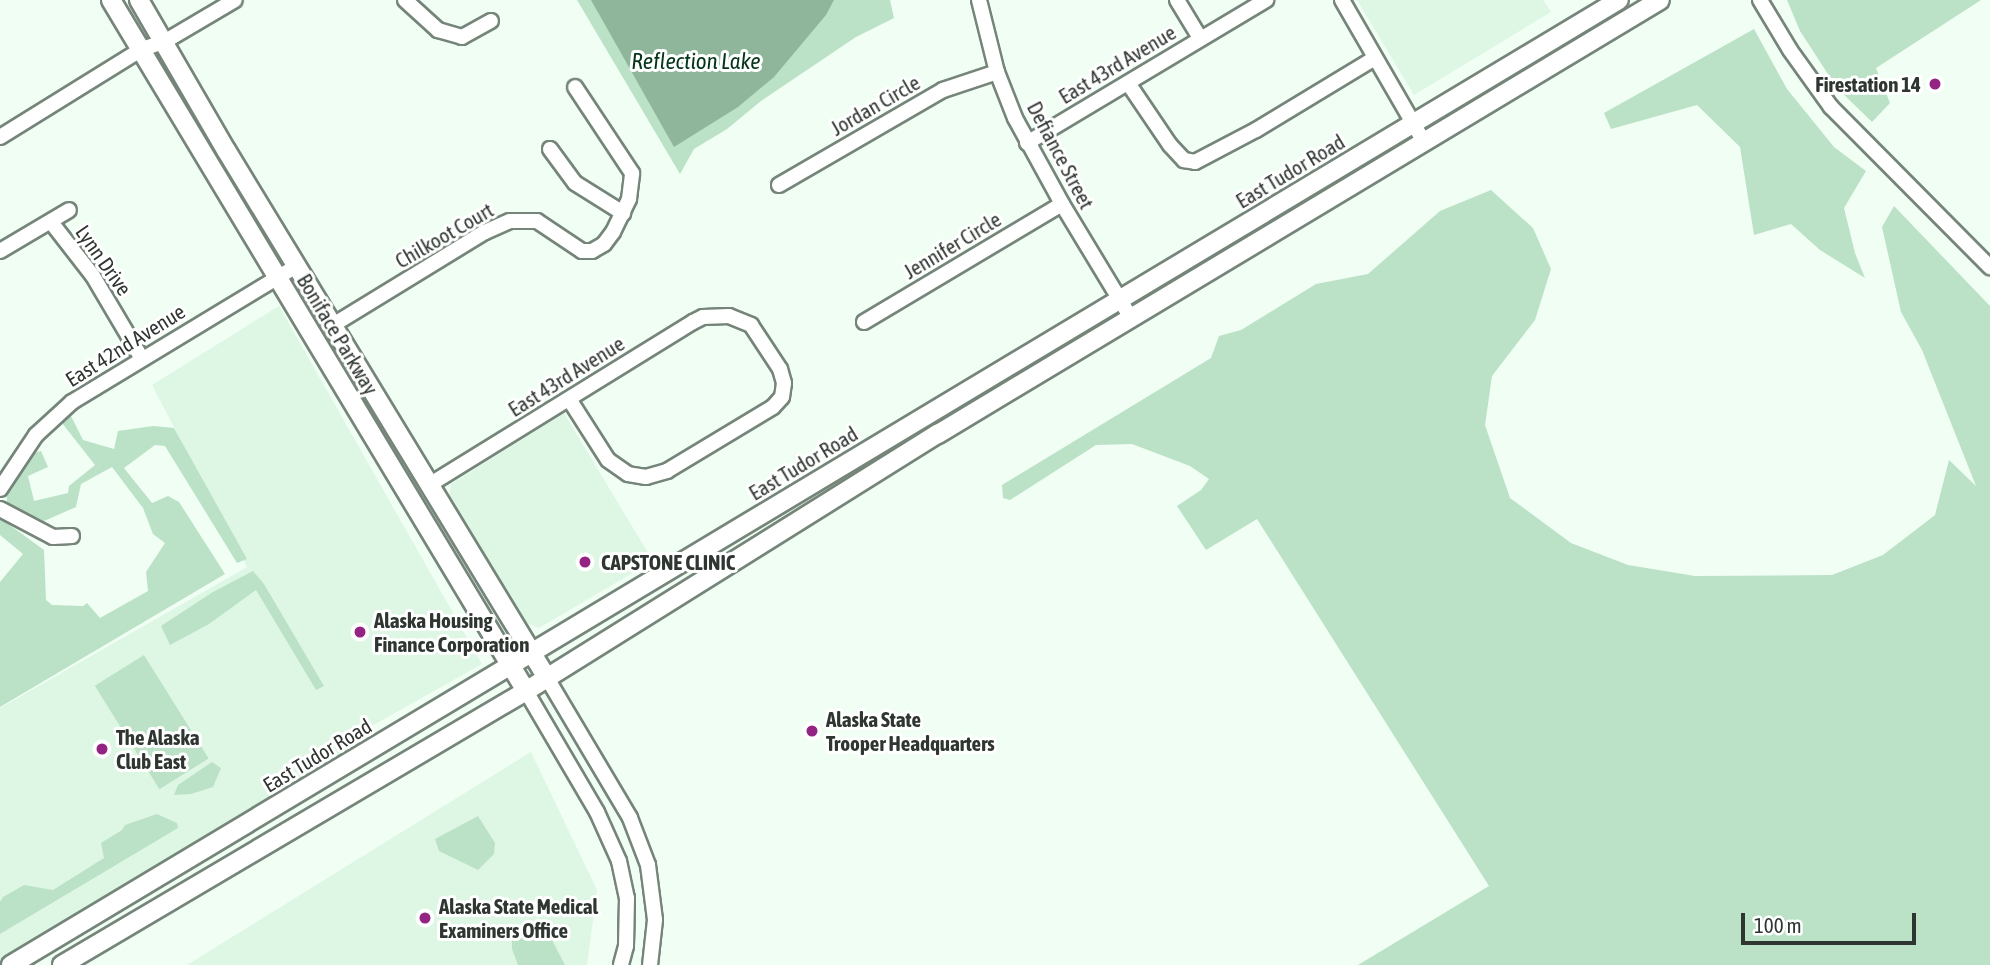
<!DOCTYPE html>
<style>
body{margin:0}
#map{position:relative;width:1990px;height:965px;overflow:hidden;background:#f0fef4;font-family:"Asap Condensed",sans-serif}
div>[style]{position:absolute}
.built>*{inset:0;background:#def7e5}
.green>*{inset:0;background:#bbe2c6;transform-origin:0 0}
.water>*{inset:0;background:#8fb69a}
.roads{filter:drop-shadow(2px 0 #758579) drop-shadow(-2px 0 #758579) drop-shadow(0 2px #758579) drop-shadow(0 -2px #758579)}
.minor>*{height:14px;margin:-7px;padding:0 7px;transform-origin:7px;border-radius:7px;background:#fff}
.major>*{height:18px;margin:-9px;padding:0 9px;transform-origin:9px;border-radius:9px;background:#fff}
.dots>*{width:19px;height:19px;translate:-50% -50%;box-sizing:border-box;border:4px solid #fff;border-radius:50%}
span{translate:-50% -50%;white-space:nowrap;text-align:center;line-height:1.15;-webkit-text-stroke:6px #fff;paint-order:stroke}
.street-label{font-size:21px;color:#2f3631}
.poi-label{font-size:21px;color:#2f3631;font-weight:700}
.right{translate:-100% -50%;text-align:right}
.left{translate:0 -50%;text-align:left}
.water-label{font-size:23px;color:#04351b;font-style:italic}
.scale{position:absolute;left:1741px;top:913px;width:175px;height:32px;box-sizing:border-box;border:4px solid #2f3631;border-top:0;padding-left:9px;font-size:21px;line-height:24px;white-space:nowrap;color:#2f3631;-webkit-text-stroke:5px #fff;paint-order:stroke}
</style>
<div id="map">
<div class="built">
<i style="clip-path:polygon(1357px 0,1543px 0,1551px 12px,1414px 95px)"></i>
<i style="clip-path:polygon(279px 306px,482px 664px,354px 736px,352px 749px,0 959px,0 708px,247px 567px,152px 385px)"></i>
<i style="clip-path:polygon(564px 413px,653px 561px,539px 628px,525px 622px,449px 498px,451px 484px)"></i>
<i style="clip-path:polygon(531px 752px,597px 890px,587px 965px,187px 965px)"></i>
</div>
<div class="green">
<i style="clip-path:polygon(577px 0,890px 0,894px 18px,856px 37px,761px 101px,727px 129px,694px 149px,680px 174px)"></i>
<i style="clip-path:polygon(1787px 0,1981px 0,1876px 68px,1890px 103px,1872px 122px,1837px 88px,1800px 31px)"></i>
<i style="clip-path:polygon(1754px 29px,1787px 89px,1834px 147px,1866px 171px,1844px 208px,1855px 253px,1865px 278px,1820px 250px,1791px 224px,1754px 235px,1740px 147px,1697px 105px,1611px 129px,1604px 113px)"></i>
<i style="clip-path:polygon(1491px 190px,1533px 228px,1551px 269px,1535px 320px,1492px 376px,1485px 425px,1510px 498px,1571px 543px,1628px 565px,1695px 576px,1832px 575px,1883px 555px,1935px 515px,1949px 460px,1976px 486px,1922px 350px,1901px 312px,1882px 227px,1894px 206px,1990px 306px,1990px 965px,1358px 965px,1489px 886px,1257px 519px,1206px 550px,1177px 506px,1201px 490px,1209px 479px,1190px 466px,1132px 444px,1096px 445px,1010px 500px,1003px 498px,1002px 485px,1211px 358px,1219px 336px,1241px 330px,1316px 284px,1368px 274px,1440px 211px)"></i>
<i style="clip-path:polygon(71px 416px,83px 440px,114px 449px,118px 431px,153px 426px,174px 428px,247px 559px,237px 563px,165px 446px,155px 445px,124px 468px,152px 503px,168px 496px,179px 502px,225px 574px,0 707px,0 582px,23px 554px,0 535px,0 518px,44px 550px,46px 600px,52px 605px,83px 606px,87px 603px,100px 618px,148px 591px,146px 572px,165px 543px,153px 534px,143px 508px,112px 467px,81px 484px,76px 507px,44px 521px,7px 503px,6px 485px,26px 455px,41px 451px,48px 467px,28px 476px,34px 501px,68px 493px,69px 486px,95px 465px,62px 423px)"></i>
<i style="clip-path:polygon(253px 571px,264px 584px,324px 686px,316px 690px,256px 590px,209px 624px,170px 645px,161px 626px,213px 592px)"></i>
<i style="left:144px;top:655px;width:122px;height:58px;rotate:58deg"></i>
<i style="clip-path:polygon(212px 762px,221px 768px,213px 787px,191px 794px,174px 795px,178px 785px)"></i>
<i style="clip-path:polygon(157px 814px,177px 823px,178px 828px,0 934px,0 902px,3px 897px,24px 885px,53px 890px,104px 858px,101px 843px,122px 830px,125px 825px)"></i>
<i style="clip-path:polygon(478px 816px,495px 843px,494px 854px,478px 870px,439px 851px,435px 839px)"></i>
<i style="clip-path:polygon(537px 928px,552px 940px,565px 965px,518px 965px,512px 949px,512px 939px,518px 933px)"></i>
</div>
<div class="water">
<i style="clip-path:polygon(591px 0,834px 0,826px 15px,774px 77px,738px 107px,674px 147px)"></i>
</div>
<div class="roads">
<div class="minor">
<i style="left:405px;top:0;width:45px;rotate:42.3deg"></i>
<i style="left:438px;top:30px;width:25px;rotate:16deg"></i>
<i style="left:462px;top:37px;width:33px;rotate:-29deg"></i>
<i style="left:979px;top:0;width:74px;rotate:76deg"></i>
<i style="left:997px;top:72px;width:49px;rotate:68.6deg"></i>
<i style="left:1015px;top:118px;width:98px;rotate:61.3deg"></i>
<i style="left:1062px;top:204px;width:133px;rotate:58.8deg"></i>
<i style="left:1177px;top:0;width:44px;rotate:58.8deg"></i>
<i style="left:1342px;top:0;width:164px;rotate:60deg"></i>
<i style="left:1760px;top:0;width:58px;rotate:59deg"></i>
<i style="left:1790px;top:50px;width:70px;rotate:54.3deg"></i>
<i style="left:1831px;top:107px;width:226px;rotate:45.2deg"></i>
<i style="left:1128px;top:83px;width:75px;rotate:55.9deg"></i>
<i style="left:1170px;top:145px;width:21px;rotate:47deg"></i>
<i style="left:1184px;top:160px;width:11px;rotate:10deg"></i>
<i style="left:1195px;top:162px;width:69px;rotate:-27.7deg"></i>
<i style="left:1256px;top:130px;width:139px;rotate:-31.2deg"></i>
<i style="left:0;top:137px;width:167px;rotate:-31.8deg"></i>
<i style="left:142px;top:49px;width:23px;rotate:-18deg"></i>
<i style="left:164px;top:42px;width:82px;rotate:-30.6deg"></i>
<i style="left:1027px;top:143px;width:279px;rotate:-30.9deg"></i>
<i style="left:550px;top:149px;width:42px;rotate:53.7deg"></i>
<i style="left:575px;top:183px;width:57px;rotate:32deg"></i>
<i style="left:779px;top:185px;width:190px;rotate:-30.1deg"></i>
<i style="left:943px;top:90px;width:57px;rotate:-18.4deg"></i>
<i style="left:51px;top:222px;width:68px;rotate:52.1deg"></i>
<i style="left:93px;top:276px;width:96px;rotate:59.4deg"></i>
<i style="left:0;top:251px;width:80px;rotate:-30.7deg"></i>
<i style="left:864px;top:322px;width:230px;rotate:-30.8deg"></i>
<i style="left:333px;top:325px;width:178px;rotate:-31.5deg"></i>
<i style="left:485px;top:232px;width:27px;rotate:-24deg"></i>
<i style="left:510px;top:221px;width:27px"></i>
<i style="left:537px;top:221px;width:54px;rotate:33.7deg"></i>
<i style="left:582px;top:251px;width:10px"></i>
<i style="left:592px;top:251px;width:14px;rotate:-30deg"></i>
<i style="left:604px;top:244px;width:15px;rotate:-53deg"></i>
<i style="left:613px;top:232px;width:37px;rotate:-64deg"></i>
<i style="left:629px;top:199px;width:26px;rotate:-83deg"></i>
<i style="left:632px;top:173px;width:103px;rotate:-123.5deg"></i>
<i style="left:429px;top:485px;width:310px;rotate:-31.7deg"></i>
<i style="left:693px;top:322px;width:11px;rotate:-27deg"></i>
<i style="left:703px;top:317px;width:26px;rotate:-2deg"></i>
<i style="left:729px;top:316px;width:24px;rotate:22deg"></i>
<i style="left:751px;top:325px;width:53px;rotate:56.6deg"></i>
<i style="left:780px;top:369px;width:15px;rotate:74deg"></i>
<i style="left:784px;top:383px;width:14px;rotate:98deg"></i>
<i style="left:782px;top:397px;width:13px;rotate:132deg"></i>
<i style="left:773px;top:407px;width:124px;rotate:148.9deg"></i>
<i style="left:667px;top:471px;width:22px;rotate:164deg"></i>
<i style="left:646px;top:477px;width:18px;rotate:-171deg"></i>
<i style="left:628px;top:474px;width:24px;rotate:-145deg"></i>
<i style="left:608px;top:460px;width:72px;rotate:-122.6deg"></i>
<i style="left:0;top:489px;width:65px;rotate:-56.3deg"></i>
<i style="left:36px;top:435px;width:49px;rotate:-42.5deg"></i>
<i style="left:72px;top:402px;width:263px;rotate:-31.2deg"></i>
<i style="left:0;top:509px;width:60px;rotate:27.8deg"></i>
<i style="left:53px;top:537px;width:19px;rotate:-3deg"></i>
<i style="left:547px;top:678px;width:163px;rotate:59.3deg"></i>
<i style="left:630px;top:818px;width:50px;rotate:69deg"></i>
<i style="left:648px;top:865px;width:55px;rotate:82.7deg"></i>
<i style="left:655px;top:920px;width:45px;rotate:96.3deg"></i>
<i style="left:526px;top:691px;width:140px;rotate:59.6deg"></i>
<i style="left:597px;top:812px;width:54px;rotate:65.8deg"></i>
<i style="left:619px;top:861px;width:38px;rotate:78deg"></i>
<i style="left:627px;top:898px;width:48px;rotate:91.2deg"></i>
<i style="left:626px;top:946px;width:20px;rotate:105deg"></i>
</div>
<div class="major">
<i style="left:111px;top:0;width:806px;rotate:59.01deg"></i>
<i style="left:139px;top:0;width:173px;rotate:59.9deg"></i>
<i style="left:226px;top:150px;width:618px;rotate:58.7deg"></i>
<i style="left:11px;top:965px;width:1875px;rotate:-30.97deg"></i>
<i style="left:62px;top:965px;width:539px;rotate:-30.56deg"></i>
<i style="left:526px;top:691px;width:486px;rotate:-32deg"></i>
<i style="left:938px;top:434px;width:842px;rotate:-31.01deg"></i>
</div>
</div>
<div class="dots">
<i style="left:1935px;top:84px;background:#932484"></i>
<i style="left:585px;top:562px;background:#932484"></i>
<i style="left:360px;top:632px;background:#932484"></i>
<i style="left:812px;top:731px;background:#932484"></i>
<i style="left:102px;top:749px;background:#932484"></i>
<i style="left:425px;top:918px;background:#932484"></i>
</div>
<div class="street-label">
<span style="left:1117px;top:64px;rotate:-31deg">East 43rd Avenue</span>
<span style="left:875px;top:105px;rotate:-30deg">Jordan Circle</span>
<span style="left:1061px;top:155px;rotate:62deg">Defiance Street</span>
<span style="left:1290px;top:171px;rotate:-31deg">East Tudor Road</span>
<span style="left:444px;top:235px;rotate:-30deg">Chilkoot Court</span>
<span style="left:952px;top:245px;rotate:-31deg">Jennifer Circle</span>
<span style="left:104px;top:260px;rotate:55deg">Lynn Drive</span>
<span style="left:338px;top:334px;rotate:59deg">Boniface Parkway</span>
<span style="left:125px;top:345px;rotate:-32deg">East 42nd Avenue</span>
<span style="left:566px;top:376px;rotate:-32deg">East 43rd Avenue</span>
<span style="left:803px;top:463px;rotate:-31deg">East Tudor Road</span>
<span style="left:317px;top:755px;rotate:-31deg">East Tudor Road</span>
</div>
<div class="poi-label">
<span class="right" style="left:1921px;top:84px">Firestation 14</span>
<span class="left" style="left:601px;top:562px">CAPSTONE CLINIC</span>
<span class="left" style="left:374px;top:632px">Alaska Housing<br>Finance Corporation</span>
<span class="left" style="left:826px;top:731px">Alaska State<br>Trooper Headquarters</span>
<span class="left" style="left:116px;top:749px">The Alaska<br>Club East</span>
<span class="left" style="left:439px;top:918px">Alaska State Medical<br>Examiners Office</span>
</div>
<div class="water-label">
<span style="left:696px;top:61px">Reflection Lake</span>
</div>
<div class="scale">100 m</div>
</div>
